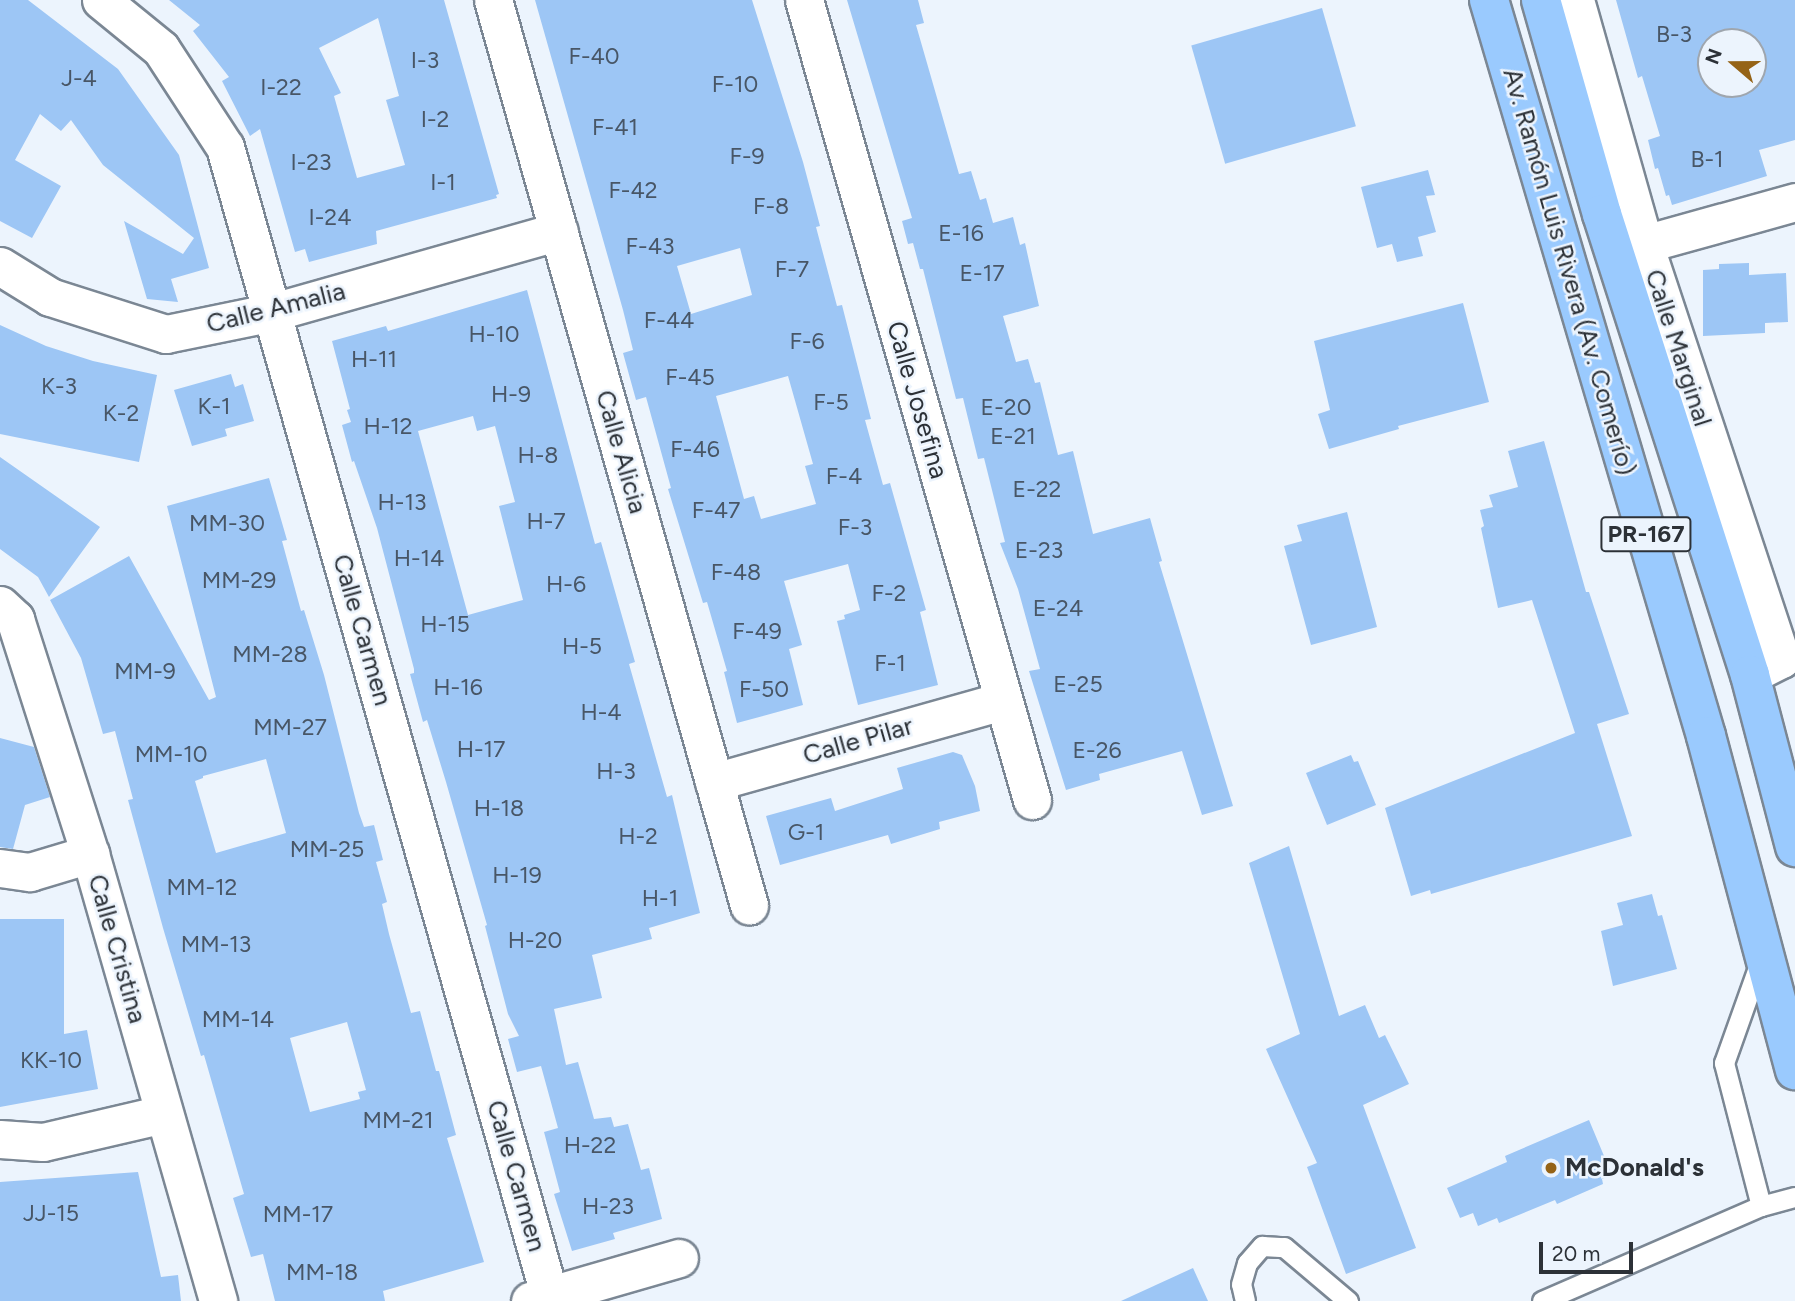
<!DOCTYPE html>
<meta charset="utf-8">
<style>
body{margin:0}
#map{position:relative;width:1795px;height:1301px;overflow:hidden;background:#ecf4fd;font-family:Figtree,sans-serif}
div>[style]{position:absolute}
.building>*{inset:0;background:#9dc6f5;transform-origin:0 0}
.roads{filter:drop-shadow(2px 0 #7b8794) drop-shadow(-2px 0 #7b8794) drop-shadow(0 2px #7b8794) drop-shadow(0 -2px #7b8794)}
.service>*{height:19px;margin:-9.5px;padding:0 9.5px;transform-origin:9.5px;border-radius:9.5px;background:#fff}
.minor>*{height:37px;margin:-18.5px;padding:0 18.5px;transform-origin:18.5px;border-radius:18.5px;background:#fff}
.primary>*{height:38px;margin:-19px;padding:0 19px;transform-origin:19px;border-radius:19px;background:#9acafe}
.dots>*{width:19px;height:19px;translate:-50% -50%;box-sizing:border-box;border:4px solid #ecf4fd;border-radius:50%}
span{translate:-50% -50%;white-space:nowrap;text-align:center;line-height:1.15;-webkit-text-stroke:5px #ecf4fd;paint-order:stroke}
.number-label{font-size:23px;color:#485666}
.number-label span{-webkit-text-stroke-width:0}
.shield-label span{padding:2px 5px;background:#ecf4fd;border:2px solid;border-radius:5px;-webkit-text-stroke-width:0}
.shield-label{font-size:24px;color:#2c3137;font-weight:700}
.street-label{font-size:26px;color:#2c3137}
.poi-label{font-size:26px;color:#2c3137;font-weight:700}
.left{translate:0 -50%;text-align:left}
.north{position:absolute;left:1697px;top:28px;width:70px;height:70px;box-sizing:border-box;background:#ecf4fd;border:2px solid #9fa6ae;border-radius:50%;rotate:290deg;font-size:19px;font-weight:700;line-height:28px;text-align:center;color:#2c3137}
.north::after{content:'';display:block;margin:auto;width:24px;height:32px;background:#956316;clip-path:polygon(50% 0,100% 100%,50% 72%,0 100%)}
.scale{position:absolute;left:1539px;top:1242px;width:94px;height:32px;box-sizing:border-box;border:4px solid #2c3137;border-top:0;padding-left:9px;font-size:21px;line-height:24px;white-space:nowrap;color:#2c3137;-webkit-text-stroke:5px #ecf4fd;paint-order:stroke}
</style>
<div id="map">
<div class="building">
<i style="clip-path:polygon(0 0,28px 0,118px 69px,179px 155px,209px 268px,171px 279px,178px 302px,147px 299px,124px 221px,183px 254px,194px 238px,103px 165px,71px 120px,61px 131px,40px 114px,15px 160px,61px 186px,32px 238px,0 221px)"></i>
<i style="clip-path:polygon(evenodd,169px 0,444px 0,499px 194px,496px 195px,497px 198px,376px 231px,377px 244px,309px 262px,305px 249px,295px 252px,260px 129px,250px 136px,222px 81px,229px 77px,193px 31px,200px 25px,169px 0,378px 18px,399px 96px,386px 100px,405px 165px,357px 178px,334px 96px,341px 93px,319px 48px,378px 18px)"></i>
<i style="clip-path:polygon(evenodd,535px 0,752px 0,803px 162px,820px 226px,816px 227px,837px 306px,842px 305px,871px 419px,865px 420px,883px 485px,890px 483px,926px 610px,920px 612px,938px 685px,858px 705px,837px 621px,845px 619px,844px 615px,860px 610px,848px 564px,784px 581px,802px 645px,789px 649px,803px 705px,737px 723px,724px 672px,727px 671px,707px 602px,703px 603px,668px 489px,671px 488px,646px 397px,636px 400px,623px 353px,633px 350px,623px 310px,535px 0,740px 248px,752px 295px,691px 314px,677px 266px,740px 248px,535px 0,788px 376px,813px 464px,805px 466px,816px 504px,761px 519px,754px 496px,744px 499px,716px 396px,788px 376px)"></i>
<i style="clip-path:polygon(847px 0,918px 0,924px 23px,916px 25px,959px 174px,971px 171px,980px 200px,986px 198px,993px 223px,1013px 217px,1020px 245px,1025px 243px,1039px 306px,1003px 316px,1016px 362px,1028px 359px,1035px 383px,1040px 382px,1058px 455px,1073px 451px,1093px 534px,1150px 518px,1162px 561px,1159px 562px,1233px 806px,1202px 815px,1182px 751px,1099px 774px,1100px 780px,1066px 790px,1029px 671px,1040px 669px,1018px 589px,1000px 543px,1005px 542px,984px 458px,978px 459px,963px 398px,956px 399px,923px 269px,920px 269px,913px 243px,908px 244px,902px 221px,912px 218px)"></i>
<i style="clip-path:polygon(evenodd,1616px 0,1795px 0,1795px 140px,1759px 150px,1767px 176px,1672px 205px,1669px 195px,1666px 196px,1658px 168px,1655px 169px,1648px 140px,1660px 136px,1642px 76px,1638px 78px,1616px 0,1711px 42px,1753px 42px,1753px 84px,1711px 84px,1711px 42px)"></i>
<i style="left:1322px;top:8px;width:123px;height:136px;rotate:74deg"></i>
<i style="clip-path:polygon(1428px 170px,1435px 195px,1426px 196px,1436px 232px,1418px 237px,1423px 256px,1397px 262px,1392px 244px,1377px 248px,1361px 187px)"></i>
<i style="clip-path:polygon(1749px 263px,1749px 275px,1786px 273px,1788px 322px,1765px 323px,1765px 333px,1703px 336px,1703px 270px,1719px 269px,1719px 264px)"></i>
<i style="clip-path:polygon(evenodd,527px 290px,595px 544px,601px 542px,635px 662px,629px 664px,667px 797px,672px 795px,700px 913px,649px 928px,652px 939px,592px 955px,602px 998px,554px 1009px,566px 1065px,578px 1062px,594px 1119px,611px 1117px,614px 1127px,628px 1124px,641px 1170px,649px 1168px,662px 1219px,613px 1233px,615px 1239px,572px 1251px,554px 1194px,560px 1192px,544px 1132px,558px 1128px,541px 1066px,517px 1072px,508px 1039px,519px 1036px,508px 1014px,485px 926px,487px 925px,446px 782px,427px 720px,423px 722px,410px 674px,414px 673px,414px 669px,377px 528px,354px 461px,352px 462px,342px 425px,351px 422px,347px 410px,350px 409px,332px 341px,386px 326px,388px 331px,527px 290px,473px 416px,477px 431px,495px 426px,515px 502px,499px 506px,523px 600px,468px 615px,418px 431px,473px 416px)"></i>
<i style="clip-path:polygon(1463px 303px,1489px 402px,1398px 426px,1399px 429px,1329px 449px,1318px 414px,1330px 410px,1314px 341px)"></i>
<i style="clip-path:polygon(0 325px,46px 346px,93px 361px,157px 375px,139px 462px,0 434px)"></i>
<i style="clip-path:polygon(231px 374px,235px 387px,243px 384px,254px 421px,225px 429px,227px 436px,192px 446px,174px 390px)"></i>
<i style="clip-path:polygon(1544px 441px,1586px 592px,1589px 592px,1629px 714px,1597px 724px,1632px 836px,1431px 894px,1430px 890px,1411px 896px,1385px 808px,1575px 733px,1532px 600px,1498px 608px,1481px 528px,1484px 526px,1480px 510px,1493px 507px,1489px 495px,1518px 487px,1508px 451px)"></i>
<i style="clip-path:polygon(0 457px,100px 527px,49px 597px,38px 577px,0 549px)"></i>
<i style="clip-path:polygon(evenodd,269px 478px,287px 540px,282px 541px,301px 611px,304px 610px,324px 675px,359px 813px,364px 827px,374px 825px,383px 860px,376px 862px,387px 902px,382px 904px,389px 934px,411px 1013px,420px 1011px,436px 1071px,439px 1071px,456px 1135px,447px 1138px,484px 1262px,383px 1291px,385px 1301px,275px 1301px,263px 1254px,251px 1257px,233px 1198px,244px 1194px,204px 1055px,201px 1056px,163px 928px,128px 800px,133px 799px,115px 731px,103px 734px,81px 658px,50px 600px,129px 556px,209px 700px,216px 697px,167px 506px,269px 478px,266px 759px,286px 833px,216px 853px,195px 781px,203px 778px,203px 776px,266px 759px,269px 478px,347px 1022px,366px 1090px,358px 1092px,360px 1099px,310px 1112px,290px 1038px,347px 1022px)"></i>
<i style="clip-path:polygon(1347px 512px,1377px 627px,1311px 645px,1284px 546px,1302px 541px,1297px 525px)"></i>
<i style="clip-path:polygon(0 738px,34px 747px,50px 797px,25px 805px,13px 849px,0 847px)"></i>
<i style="clip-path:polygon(953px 752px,962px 755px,975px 786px,980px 811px,939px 822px,940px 829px,891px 844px,888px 835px,780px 865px,766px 816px,831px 798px,835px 811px,903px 789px,897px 768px)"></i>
<i style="clip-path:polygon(1351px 755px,1354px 762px,1358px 761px,1376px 805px,1327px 825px,1306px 773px)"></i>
<i style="clip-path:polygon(1289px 846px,1339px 1016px,1365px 1005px,1379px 1038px,1385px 1035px,1409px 1084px,1363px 1105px,1416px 1248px,1346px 1274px,1307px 1167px,1317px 1163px,1266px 1049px,1300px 1034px,1249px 863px)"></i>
<i style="clip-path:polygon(1652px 894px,1658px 916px,1662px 915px,1677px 969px,1613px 986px,1601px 931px,1623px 925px,1617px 903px)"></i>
<i style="clip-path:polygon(0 919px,64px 919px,64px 1034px,87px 1030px,98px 1089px,0 1107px)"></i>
<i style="clip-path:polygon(1589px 1120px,1612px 1175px,1602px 1179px,1603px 1184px,1557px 1204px,1555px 1200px,1499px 1223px,1497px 1218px,1478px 1226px,1473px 1213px,1460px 1218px,1447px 1188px,1507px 1162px,1505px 1156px)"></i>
<i style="clip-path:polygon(138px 1172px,161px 1277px,178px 1275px,181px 1301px,0 1301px,0 1182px)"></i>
<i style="clip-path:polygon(1193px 1268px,1208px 1301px,1121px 1301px)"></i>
</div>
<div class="roads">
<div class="service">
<i style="left:1761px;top:1206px;width:148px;rotate:-104.5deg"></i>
<i style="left:1724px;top:1063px;width:110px;rotate:-70.4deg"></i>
<i style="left:1245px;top:1301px;width:17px;rotate:-103deg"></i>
<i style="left:1241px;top:1284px;width:22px;rotate:-74deg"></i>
<i style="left:1247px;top:1263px;width:23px;rotate:-49deg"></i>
<i style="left:1262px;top:1246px;width:22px;rotate:3deg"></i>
<i style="left:1284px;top:1247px;width:84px;rotate:40.2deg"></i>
<i style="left:1542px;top:1301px;width:239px;rotate:-23.5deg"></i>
<i style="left:1761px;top:1206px;width:35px;rotate:-15deg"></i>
</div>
<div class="minor">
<i style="left:101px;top:0;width:77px;rotate:39.2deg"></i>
<i style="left:161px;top:49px;width:117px;rotate:56.9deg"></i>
<i style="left:225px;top:147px;width:1199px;rotate:74.23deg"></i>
<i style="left:493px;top:0;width:941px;rotate:74.21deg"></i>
<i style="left:804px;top:0;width:832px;rotate:74.09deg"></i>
<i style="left:1575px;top:0;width:254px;rotate:74.2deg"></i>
<i style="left:1644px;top:244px;width:437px;rotate:71.7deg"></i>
<i style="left:1781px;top:659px;width:35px;rotate:153deg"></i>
<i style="left:1644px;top:244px;width:157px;rotate:-15.5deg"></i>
<i style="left:0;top:266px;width:59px;rotate:31.8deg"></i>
<i style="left:50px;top:297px;width:122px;rotate:17.7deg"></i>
<i style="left:166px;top:334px;width:109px;rotate:-11.6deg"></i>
<i style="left:273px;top:312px;width:297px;rotate:-15.8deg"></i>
<i style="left:0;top:605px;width:21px;rotate:43deg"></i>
<i style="left:15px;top:619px;width:247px;rotate:72.3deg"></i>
<i style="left:90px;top:854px;width:465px;rotate:74deg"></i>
<i style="left:714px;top:782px;width:299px;rotate:-15.7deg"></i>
<i style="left:0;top:868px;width:30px;rotate:8deg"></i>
<i style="left:30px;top:872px;width:63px;rotate:-16.7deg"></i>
<i style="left:0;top:1139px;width:43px;rotate:4deg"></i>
<i style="left:43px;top:1142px;width:123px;rotate:-13.1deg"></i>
<i style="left:530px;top:1301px;width:155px;rotate:-16.1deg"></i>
</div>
<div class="primary">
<i style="left:1489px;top:0;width:767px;rotate:73.57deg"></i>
<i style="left:1706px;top:736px;width:346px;rotate:75.1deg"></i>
<i style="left:1541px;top:0;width:223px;rotate:74.1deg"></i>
<i style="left:1602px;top:214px;width:484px;rotate:72.2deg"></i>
<i style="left:1750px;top:675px;width:178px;rotate:75.3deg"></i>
</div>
</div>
<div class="dots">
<i style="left:1551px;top:1168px;background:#956316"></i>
</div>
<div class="number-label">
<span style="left:1674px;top:34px">B-3</span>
<span style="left:594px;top:56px">F-40</span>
<span style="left:425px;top:60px">I-3</span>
<span style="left:79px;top:78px">J-4</span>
<span style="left:735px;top:84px">F-10</span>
<span style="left:281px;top:87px">I-22</span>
<span style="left:435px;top:119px">I-2</span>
<span style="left:615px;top:127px">F-41</span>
<span style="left:747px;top:156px">F-9</span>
<span style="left:1707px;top:159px">B-1</span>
<span style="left:311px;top:162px">I-23</span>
<span style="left:443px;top:182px">I-1</span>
<span style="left:633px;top:190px">F-42</span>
<span style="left:771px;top:206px">F-8</span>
<span style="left:330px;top:217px">I-24</span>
<span style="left:961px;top:233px">E-16</span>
<span style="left:650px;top:246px">F-43</span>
<span style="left:792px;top:269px">F-7</span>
<span style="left:982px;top:273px">E-17</span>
<span style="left:669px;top:320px">F-44</span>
<span style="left:494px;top:334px">H-10</span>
<span style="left:807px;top:341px">F-6</span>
<span style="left:374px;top:359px">H-11</span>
<span style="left:690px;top:377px">F-45</span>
<span style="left:59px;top:386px">K-3</span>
<span style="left:511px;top:394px">H-9</span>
<span style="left:831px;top:402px">F-5</span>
<span style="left:214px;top:406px">K-1</span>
<span style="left:1006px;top:407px">E-20</span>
<span style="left:121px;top:413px">K-2</span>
<span style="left:388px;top:426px">H-12</span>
<span style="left:1013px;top:436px">E-21</span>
<span style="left:695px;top:449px">F-46</span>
<span style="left:538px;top:455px">H-8</span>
<span style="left:844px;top:476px">F-4</span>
<span style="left:1037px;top:489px">E-22</span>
<span style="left:402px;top:502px">H-13</span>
<span style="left:716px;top:510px">F-47</span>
<span style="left:546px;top:521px">H-7</span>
<span style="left:227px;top:523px">MM-30</span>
<span style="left:855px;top:527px">F-3</span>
<span style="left:1039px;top:550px">E-23</span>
<span style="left:419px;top:558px">H-14</span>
<span style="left:736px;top:572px">F-48</span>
<span style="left:239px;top:580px">MM-29</span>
<span style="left:566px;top:584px">H-6</span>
<span style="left:889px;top:593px">F-2</span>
<span style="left:1058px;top:608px">E-24</span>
<span style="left:445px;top:624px">H-15</span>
<span style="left:757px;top:631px">F-49</span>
<span style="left:582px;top:646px">H-5</span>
<span style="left:270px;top:654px">MM-28</span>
<span style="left:890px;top:663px">F-1</span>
<span style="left:145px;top:671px">MM-9</span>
<span style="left:1078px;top:684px">E-25</span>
<span style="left:458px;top:687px">H-16</span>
<span style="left:764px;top:689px">F-50</span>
<span style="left:601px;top:712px">H-4</span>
<span style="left:290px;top:727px">MM-27</span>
<span style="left:481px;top:749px">H-17</span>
<span style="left:1097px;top:750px">E-26</span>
<span style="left:171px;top:754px">MM-10</span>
<span style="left:616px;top:771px">H-3</span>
<span style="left:499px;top:808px">H-18</span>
<span style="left:806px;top:832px">G-1</span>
<span style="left:638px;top:836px">H-2</span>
<span style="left:327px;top:849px">MM-25</span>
<span style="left:517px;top:875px">H-19</span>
<span style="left:202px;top:887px">MM-12</span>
<span style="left:660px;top:898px">H-1</span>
<span style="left:535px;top:940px">H-20</span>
<span style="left:216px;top:944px">MM-13</span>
<span style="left:238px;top:1019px">MM-14</span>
<span style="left:51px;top:1060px">KK-10</span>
<span style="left:398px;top:1120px">MM-21</span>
<span style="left:590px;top:1145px">H-22</span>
<span style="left:608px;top:1206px">H-23</span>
<span style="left:51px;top:1213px">JJ-15</span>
<span style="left:298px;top:1214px">MM-17</span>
<span style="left:322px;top:1272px">MM-18</span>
</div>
<div class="shield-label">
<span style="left:1646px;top:534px">PR-167</span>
</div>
<div class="street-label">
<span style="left:1569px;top:272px;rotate:74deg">Av. Ramón Luis Rivera (Av. Comerío)</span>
<span style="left:276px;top:308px;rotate:-14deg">Calle Amalia</span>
<span style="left:1678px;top:348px;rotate:72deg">Calle Marginal</span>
<span style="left:917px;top:400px;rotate:74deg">Calle Josefina</span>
<span style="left:621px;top:452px;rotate:74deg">Calle Alicia</span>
<span style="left:362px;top:630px;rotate:74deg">Calle Carmen</span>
<span style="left:858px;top:741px;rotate:-16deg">Calle Pilar</span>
<span style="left:117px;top:949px;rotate:74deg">Calle Cristina</span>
<span style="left:516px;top:1176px;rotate:74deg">Calle Carmen</span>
</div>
<div class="poi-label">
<span class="left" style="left:1565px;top:1168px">McDonald's</span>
</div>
<div class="north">N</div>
<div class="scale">20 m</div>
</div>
